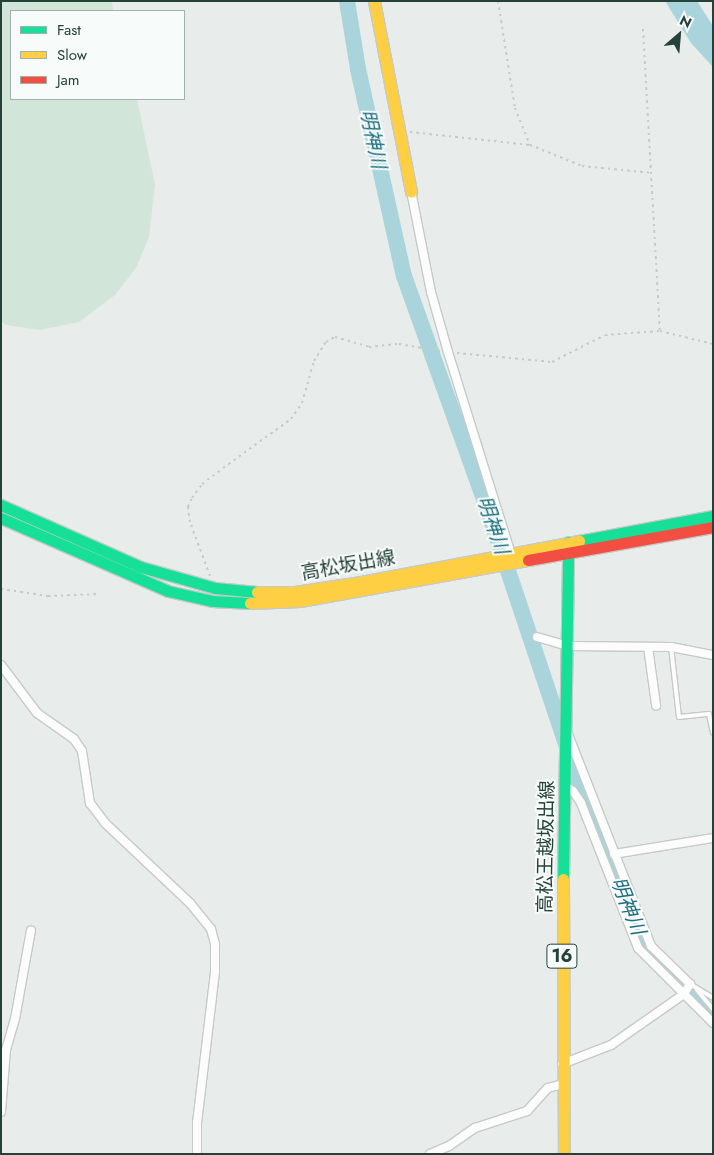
<!DOCTYPE html>
<meta charset="utf-8">
<style>
body{margin:0}
#map{position:relative;width:714px;height:1155px;overflow:hidden;background:#e8edeb;font-family:Jost,"Noto Sans JP",sans-serif}
div>[style]{position:absolute}
.green>*{inset:0;background:#d1e6d8}
.water>*{inset:0;background:#a9d4db}
.river>*{height:16px;margin:-8px;padding:0 8px;transform-origin:8px;border-radius:8px;background:#a9d4db}
.path>*{height:2px;margin-top:-1px;transform-origin:0;background:repeating-linear-gradient(90deg,#c3ccca 0 2.5px,transparent 0 6.5px)}
.roads{filter:drop-shadow(1px 0 #c5cac8) drop-shadow(-1px 0 #c5cac8) drop-shadow(0 1px #c5cac8) drop-shadow(0 -1px #c5cac8)}
.lane>*{height:4px;margin:-2px;padding:0 2px;transform-origin:2px;border-radius:2px;background:#fcfcfc}
.street>*{height:8px;margin:-4px;padding:0 4px;transform-origin:4px;border-radius:4px;background:#fcfcfc}
.fast>*{height:11px;margin:-5.5px;padding:0 5.5px;transform-origin:5.5px;border-radius:5.5px;background:#16e098}
.slow>*{height:11px;margin:-5.5px;padding:0 5.5px;transform-origin:5.5px;border-radius:5.5px;background:#ffcf43}
.jam>*{height:11px;margin:-5.5px;padding:0 5.5px;transform-origin:5.5px;border-radius:5.5px;background:#f24e42}
span{translate:-50% -50%;white-space:nowrap;text-align:center;line-height:1.15;-webkit-text-stroke:4px #f7fbf9;paint-order:stroke}
.shield-label span{padding:1px 4px;background:#f7fbf9;border:1px solid;border-radius:4px;-webkit-text-stroke-width:0}
.shield-label{font-size:18px;color:#24423a;font-weight:700}
.street-label{font-size:19px;color:#24423a}
.water-label{font-size:20px;color:#1c6f80;font-style:italic}
.frame{position:absolute;inset:0;border:2px solid #24423a;pointer-events:none}
.legend{position:absolute;left:10px;top:10px;width:175px;height:90px;box-sizing:border-box;background:#f7fbf9;border:1px solid #a3b1ad;margin:0;padding:6px 9px;list-style:none;font-size:15px;color:#24423a}
.legend li{display:flex;align-items:center;gap:10px;height:25px}
.legend b{width:25px;border:1px solid #a3b1ad}
.north{position:absolute;left:654px;top:10px;width:50px;height:50px;-webkit-text-stroke:4px #f7fbf9;paint-order:stroke;rotate:27deg;font-size:14px;font-weight:700;line-height:20px;text-align:center;color:#24423a}
.north::after{content:'';display:block;margin:auto;width:18px;height:22px;background:#24423a;clip-path:polygon(50% 0,100% 100%,50% 72%,0 100%)}
</style>
<div id="map">
<div class="green">
<i style="clip-path:polygon(1px 1px,112px 1px,113px 11px,11px 11px,11px 99px,137px 99px,155px 185px,149px 237px,136px 268px,115px 295px,79px 322px,40px 330px,6px 325px,1px 321px)"></i>
</div>
<div class="water">
<i style="clip-path:polygon(665px 1px,697px 1px,713px 26px,713px 67px,691px 43px)"></i>
</div>
<div class="river">
<i style="left:347px;top:1px;width:69px;rotate:80.8deg"></i>
<i style="left:358px;top:69px;width:212px;rotate:77.5deg"></i>
<i style="left:404px;top:276px;width:246px;rotate:70.3deg"></i>
<i style="left:487px;top:508px;width:284px;rotate:71.5deg"></i>
<i style="left:577px;top:777px;width:174px;rotate:68.7deg"></i>
<i style="left:640px;top:939px;width:21px;rotate:55deg"></i>
<i style="left:652px;top:956px;width:85px;rotate:44deg"></i>
</div>
<div class="path">
<i style="left:498px;top:1px;width:108px;rotate:81deg"></i>
<i style="left:515px;top:108px;width:40px;rotate:68deg"></i>
<i style="left:643px;top:29px;width:302px;rotate:86.8deg"></i>
<i style="left:410px;top:132px;width:121px;rotate:6.2deg"></i>
<i style="left:530px;top:145px;width:56px;rotate:22deg"></i>
<i style="left:582px;top:166px;width:71px;rotate:5.6deg"></i>
<i style="left:457px;top:353px;width:95px;rotate:5.4deg"></i>
<i style="left:552px;top:362px;width:59px;rotate:-27deg"></i>
<i style="left:605px;top:335px;width:55px;rotate:-4.2deg"></i>
<i style="left:660px;top:331px;width:55px;rotate:13.8deg"></i>
<i style="left:210px;top:576px;width:58px;rotate:-110.3deg"></i>
<i style="left:190px;top:522px;width:15px;rotate:-98deg"></i>
<i style="left:188px;top:507px;width:10px;rotate:-66deg"></i>
<i style="left:192px;top:498px;width:17px;rotate:-54deg"></i>
<i style="left:202px;top:484px;width:26px;rotate:-37deg"></i>
<i style="left:223px;top:468px;width:84px;rotate:-35.8deg"></i>
<i style="left:291px;top:419px;width:19px;rotate:-55deg"></i>
<i style="left:302px;top:403px;width:44px;rotate:-74.1deg"></i>
<i style="left:314px;top:361px;width:22px;rotate:-58deg"></i>
<i style="left:326px;top:342px;width:10px;rotate:-29deg"></i>
<i style="left:335px;top:337px;width:35px;rotate:16deg"></i>
<i style="left:369px;top:347px;width:30px;rotate:-6deg"></i>
<i style="left:399px;top:344px;width:42px;rotate:9.7deg"></i>
<i style="left:1px;top:589px;width:48px;rotate:8.5deg"></i>
<i style="left:48px;top:596px;width:52px;rotate:-2.2deg"></i>
</div>
<div class="roads">
<div class="lane">
<i style="left:671px;top:647px;width:70px;rotate:83.5deg"></i>
<i style="left:679px;top:717px;width:30px;rotate:-6deg"></i>
<i style="left:709px;top:714px;width:19px;rotate:78deg"></i>
<i style="left:690px;top:984px;width:27px;rotate:31deg"></i>
<i style="left:697px;top:990px;width:25px;rotate:50deg"></i>
</div>
<div class="street">
<i style="left:411px;top:191px;width:103px;rotate:78.8deg"></i>
<i style="left:431px;top:292px;width:62px;rotate:74.2deg"></i>
<i style="left:448px;top:352px;width:216px;rotate:72.7deg"></i>
<i style="left:537px;top:637px;width:32px;rotate:16deg"></i>
<i style="left:568px;top:646px;width:103px;rotate:0.6deg"></i>
<i style="left:671px;top:647px;width:43px;rotate:10.8deg"></i>
<i style="left:648px;top:647px;width:59px;rotate:82.1deg"></i>
<i style="left:1px;top:665px;width:60px;rotate:53.1deg"></i>
<i style="left:37px;top:713px;width:45px;rotate:35.1deg"></i>
<i style="left:74px;top:739px;width:14px;rotate:56deg"></i>
<i style="left:82px;top:751px;width:53px;rotate:81.3deg"></i>
<i style="left:90px;top:803px;width:25px;rotate:53deg"></i>
<i style="left:105px;top:823px;width:117px;rotate:43.3deg"></i>
<i style="left:190px;top:903px;width:33px;rotate:51deg"></i>
<i style="left:211px;top:929px;width:16px;rotate:75deg"></i>
<i style="left:215px;top:944px;width:28px;rotate:90deg"></i>
<i style="left:215px;top:972px;width:152px;rotate:96.8deg"></i>
<i style="left:197px;top:1123px;width:31px;rotate:90deg"></i>
<i style="left:565px;top:786px;width:9px;rotate:32deg"></i>
<i style="left:573px;top:791px;width:14px;rotate:56deg"></i>
<i style="left:581px;top:803px;width:156px;rotate:68.5deg"></i>
<i style="left:638px;top:948px;width:106px;rotate:45deg"></i>
<i style="left:614px;top:854px;width:100px;rotate:-9.2deg"></i>
<i style="left:562px;top:1064px;width:53px;rotate:-21.2deg"></i>
<i style="left:611px;top:1045px;width:89px;rotate:-34.9deg"></i>
<i style="left:684px;top:994px;width:12px;rotate:-59deg"></i>
<i style="left:690px;top:984px;width:54px;rotate:-135.7deg"></i>
<i style="left:651px;top:946px;width:228px;rotate:-111.4deg"></i>
<i style="left:1px;top:1112px;width:62px;rotate:-85.4deg"></i>
<i style="left:6px;top:1050px;width:32px;rotate:-74deg"></i>
<i style="left:15px;top:1019px;width:90px;rotate:-79.8deg"></i>
<i style="left:430px;top:1154px;width:21px;rotate:-23deg"></i>
<i style="left:449px;top:1146px;width:32px;rotate:-35deg"></i>
<i style="left:475px;top:1128px;width:55px;rotate:-18.1deg"></i>
<i style="left:527px;top:1111px;width:31px;rotate:-48deg"></i>
<i style="left:548px;top:1088px;width:16px;rotate:-15deg"></i>
</div>
<div class="fast">
<i style="left:1px;top:505px;width:153px;rotate:23.9deg"></i>
<i style="left:141px;top:567px;width:77px;rotate:15.8deg"></i>
<i style="left:215px;top:588px;width:42px;rotate:5.4deg"></i>
<i style="left:1px;top:518px;width:182px;rotate:23.6deg"></i>
<i style="left:168px;top:591px;width:45px;rotate:12.8deg"></i>
<i style="left:212px;top:601px;width:38px;rotate:3deg"></i>
<i style="left:579px;top:541px;width:136px;rotate:-10.6deg"></i>
<i style="left:563px;top:879px;width:337px;rotate:-89.1deg"></i>
</div>
<div class="slow">
<i style="left:374px;top:1px;width:194px;rotate:79deg"></i>
<i style="left:257px;top:592px;width:38px"></i>
<i style="left:295px;top:592px;width:67px;rotate:-8.6deg"></i>
<i style="left:361px;top:582px;width:222px;rotate:-10.7deg"></i>
<i style="left:250px;top:603px;width:50px;rotate:-2.3deg"></i>
<i style="left:300px;top:601px;width:232px;rotate:-10.2deg"></i>
<i style="left:563px;top:879px;width:275px;rotate:89.8deg"></i>
</div>
<div class="jam">
<i style="left:528px;top:560px;width:188px;rotate:-10.1deg"></i>
</div>
</div>
<div class="shield-label">
<span style="left:562px;top:956px">16</span>
</div>
<div class="street-label">
<span style="left:348px;top:565px;rotate:-10deg">高松坂出線</span>
<span style="left:546px;top:847px;rotate:-89deg">高松王越坂出線</span>
</div>
<div class="water-label">
<span style="left:373px;top:139px;rotate:78deg">明神川</span>
<span style="left:493px;top:525px;rotate:71deg">明神川</span>
<span style="left:628px;top:906px;rotate:68deg">明神川</span>
</div>
<div class="frame"></div>
<ul class="legend">
<li><b style="height:6px;background:#16e098"></b>Fast</li>
<li><b style="height:6px;background:#ffcf43"></b>Slow</li>
<li><b style="height:6px;background:#f24e42"></b>Jam</li>
</ul>
<div class="north">N</div>
</div>
